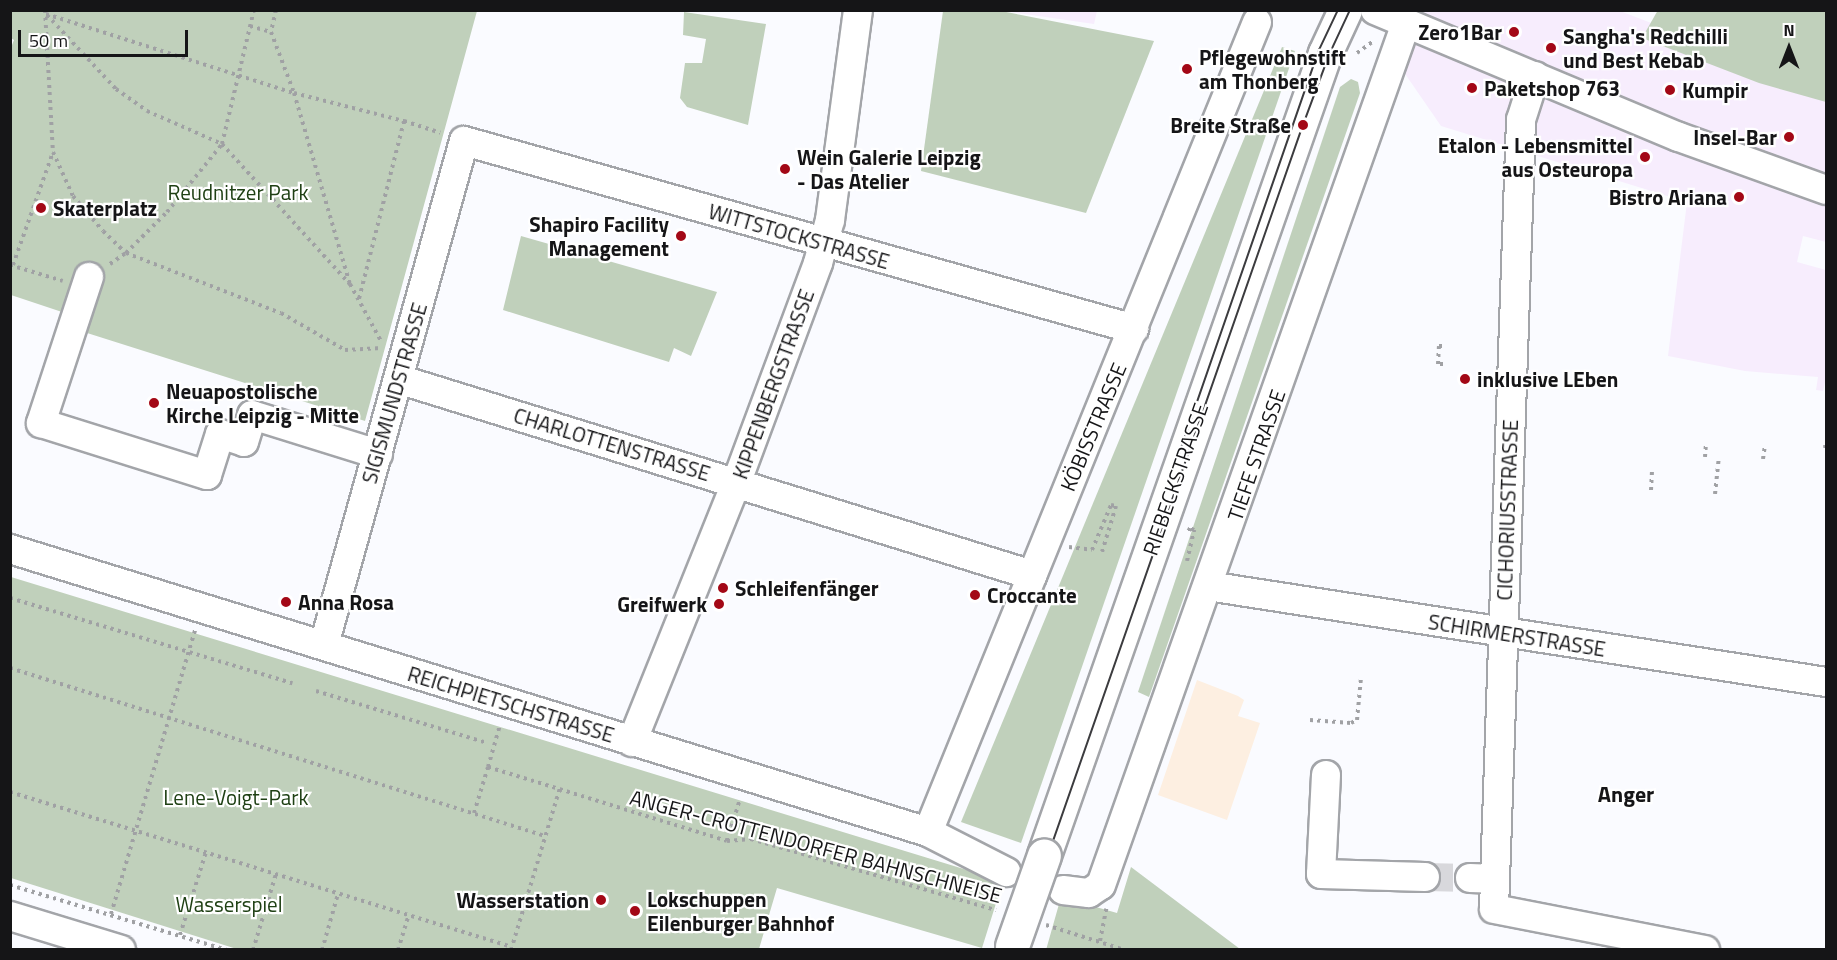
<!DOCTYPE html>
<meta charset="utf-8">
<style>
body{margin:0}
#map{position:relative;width:1837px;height:960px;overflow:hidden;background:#fafbff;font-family:"Titillium Web",sans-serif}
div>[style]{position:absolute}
.commercial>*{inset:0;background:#f7edfd}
.industrial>*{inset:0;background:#fdefe1}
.green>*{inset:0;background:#c0d0bb}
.minor-tunnel>*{height:28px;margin-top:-14px;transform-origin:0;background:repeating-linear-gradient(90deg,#d8d8dc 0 28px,transparent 0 42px)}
.path>*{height:4px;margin-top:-2px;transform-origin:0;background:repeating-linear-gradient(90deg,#a0a1a4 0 3px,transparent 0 7.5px)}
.roads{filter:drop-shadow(2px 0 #a3a5a9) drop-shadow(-2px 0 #a3a5a9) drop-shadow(0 2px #a3a5a9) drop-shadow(0 -2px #a3a5a9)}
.minor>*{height:28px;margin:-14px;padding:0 14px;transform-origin:14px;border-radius:14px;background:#fff}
.major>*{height:33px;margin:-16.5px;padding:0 16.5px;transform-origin:16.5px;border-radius:16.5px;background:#fff}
.tram>*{height:1.5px;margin:-0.75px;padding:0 0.75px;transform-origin:0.75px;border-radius:0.75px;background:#3c3c3f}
.bridges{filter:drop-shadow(2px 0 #a3a5a9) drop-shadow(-2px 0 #a3a5a9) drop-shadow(0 2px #a3a5a9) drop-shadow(0 -2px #a3a5a9)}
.major-bridge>*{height:33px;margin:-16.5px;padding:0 16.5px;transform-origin:16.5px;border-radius:16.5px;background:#fff}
.dots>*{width:16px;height:16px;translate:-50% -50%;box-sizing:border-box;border:3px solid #fff;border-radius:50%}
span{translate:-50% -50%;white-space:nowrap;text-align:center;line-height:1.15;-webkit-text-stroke:4.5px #fff;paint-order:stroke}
.poi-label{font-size:21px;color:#151517;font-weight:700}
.right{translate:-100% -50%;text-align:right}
.left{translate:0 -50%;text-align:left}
.park-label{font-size:21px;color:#1f4014}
.street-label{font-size:21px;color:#151517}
.neighbourhood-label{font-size:22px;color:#151517;font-weight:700}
.frame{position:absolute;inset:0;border:12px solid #151517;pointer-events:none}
.north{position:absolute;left:1759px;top:18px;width:60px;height:60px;-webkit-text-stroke:4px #fff;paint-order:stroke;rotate:0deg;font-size:16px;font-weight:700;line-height:24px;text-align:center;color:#151517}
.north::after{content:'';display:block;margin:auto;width:21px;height:27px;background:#151517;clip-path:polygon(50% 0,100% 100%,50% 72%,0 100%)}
.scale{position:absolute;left:18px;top:30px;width:170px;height:27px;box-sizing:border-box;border:3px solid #151517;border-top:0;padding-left:8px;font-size:18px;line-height:21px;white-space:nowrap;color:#151517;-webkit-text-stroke:4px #fff;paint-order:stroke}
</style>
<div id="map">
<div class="commercial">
<i style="clip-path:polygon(1004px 11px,1097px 11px,1094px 24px)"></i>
<i style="clip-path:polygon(1412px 11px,1620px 11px,1826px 90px,1826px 242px,1803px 236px,1797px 262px,1826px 270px,1826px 378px,1823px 391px,1816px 390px,1818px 377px,1745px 371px,1668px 356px,1687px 202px,1441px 126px,1401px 68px)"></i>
</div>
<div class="industrial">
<i style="clip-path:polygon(1197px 680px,1238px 696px,1244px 700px,1238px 716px,1260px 723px,1227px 820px,1158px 795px)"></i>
</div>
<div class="green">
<i style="clip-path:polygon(1658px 10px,1826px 11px,1826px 102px,1759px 83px,1642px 38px)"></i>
<i style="clip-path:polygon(11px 11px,477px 11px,365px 421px,65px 326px,68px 314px,11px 295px,10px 50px,14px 40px,11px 38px)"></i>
<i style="clip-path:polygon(943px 11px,1001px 11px,1154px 41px,1086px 213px,921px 171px)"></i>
<i style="clip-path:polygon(684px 12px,766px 24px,748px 125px,687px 107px,680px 98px,685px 63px,702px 63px,706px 39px,683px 35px)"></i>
<i style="clip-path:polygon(1282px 47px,1295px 51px,1021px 843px,961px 822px)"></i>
<i style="clip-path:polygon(1351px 79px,1358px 82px,1360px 93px,1149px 697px,1138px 692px,1340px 87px)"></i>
<i style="clip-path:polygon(521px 236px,717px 292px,691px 356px,674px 348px,669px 362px,503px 310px)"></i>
<i style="clip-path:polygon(11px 577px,1003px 881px,982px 948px,777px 888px,759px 949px,240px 950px,11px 878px)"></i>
<i style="clip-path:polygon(1131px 867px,1240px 949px,1046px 950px,1061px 897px,1117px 913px)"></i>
</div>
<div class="minor-tunnel">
<i style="left:1425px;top:877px;width:45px;rotate:1.3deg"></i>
</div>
<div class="path">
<i style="left:45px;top:10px;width:142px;rotate:86.8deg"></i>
<i style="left:53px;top:152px;width:48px;rotate:65.6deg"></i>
<i style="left:73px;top:196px;width:46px;rotate:49.4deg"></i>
<i style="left:103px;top:231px;width:32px;rotate:44deg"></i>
<i style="left:126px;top:253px;width:166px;rotate:21.2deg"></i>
<i style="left:281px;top:313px;width:74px;rotate:30deg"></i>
<i style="left:345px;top:350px;width:37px;rotate:-3deg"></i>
<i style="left:276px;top:10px;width:23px;rotate:103deg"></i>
<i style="left:271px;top:32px;width:65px;rotate:69.3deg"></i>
<i style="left:294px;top:93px;width:199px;rotate:73.7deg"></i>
<i style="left:350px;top:284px;width:67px;rotate:61.5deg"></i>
<i style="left:46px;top:14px;width:260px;rotate:17.7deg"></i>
<i style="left:294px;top:93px;width:114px;rotate:14.3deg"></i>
<i style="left:404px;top:121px;width:184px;rotate:104.2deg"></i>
<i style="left:47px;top:15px;width:101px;rotate:47deg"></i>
<i style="left:116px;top:89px;width:38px;rotate:35deg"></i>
<i style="left:147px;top:111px;width:82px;rotate:23.7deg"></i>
<i style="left:222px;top:144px;width:190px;rotate:47.6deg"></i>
<i style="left:250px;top:26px;width:22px;rotate:16deg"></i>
<i style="left:1357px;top:53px;width:19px;rotate:-36deg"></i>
<i style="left:404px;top:121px;width:38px;rotate:18deg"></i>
<i style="left:110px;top:264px;width:19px;rotate:-35deg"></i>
<i style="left:126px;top:253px;width:58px;rotate:-45deg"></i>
<i style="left:167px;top:212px;width:87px;rotate:-51deg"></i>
<i style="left:222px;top:144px;width:138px;rotate:-76.6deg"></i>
<i style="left:10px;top:265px;width:55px;rotate:16.8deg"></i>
<i style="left:13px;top:265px;width:120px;rotate:-70.5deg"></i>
<i style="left:1443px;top:364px;width:5px;rotate:180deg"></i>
<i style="left:1438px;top:364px;width:18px;rotate:-87deg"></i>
<i style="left:1439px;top:346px;width:5px"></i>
<i style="left:1825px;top:445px;width:6px;rotate:81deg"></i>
<i style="left:1705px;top:457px;width:14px;rotate:-86deg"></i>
<i style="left:1763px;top:459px;width:14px;rotate:-82deg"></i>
<i style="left:1651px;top:490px;width:20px;rotate:-87deg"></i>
<i style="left:1715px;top:494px;width:36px;rotate:-84deg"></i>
<i style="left:1069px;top:547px;width:23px;rotate:7deg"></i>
<i style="left:1092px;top:550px;width:49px;rotate:-67.1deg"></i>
<i style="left:1111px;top:505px;width:5px;rotate:11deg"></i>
<i style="left:1116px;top:506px;width:48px;rotate:106.9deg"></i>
<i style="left:1187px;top:561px;width:32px;rotate:-77deg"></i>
<i style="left:1194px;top:530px;width:4px;rotate:-153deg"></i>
<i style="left:1190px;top:528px;width:4px;rotate:117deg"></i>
<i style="left:10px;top:598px;width:295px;rotate:16.8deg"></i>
<i style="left:10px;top:668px;width:561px;rotate:17.43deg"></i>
<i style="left:316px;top:691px;width:176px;rotate:16.9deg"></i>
<i style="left:1310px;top:720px;width:41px;rotate:4.2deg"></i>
<i style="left:1351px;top:723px;width:7px;rotate:-27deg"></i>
<i style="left:1357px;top:720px;width:42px;rotate:-84.6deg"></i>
<i style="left:488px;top:767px;width:44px;rotate:-74.1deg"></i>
<i style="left:10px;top:792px;width:525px;rotate:17.16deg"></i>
<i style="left:474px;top:813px;width:48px;rotate:-73.1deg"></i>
<i style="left:488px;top:767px;width:250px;rotate:17.2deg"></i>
<i style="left:727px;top:841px;width:24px;rotate:-5deg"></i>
<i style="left:751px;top:839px;width:255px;rotate:16.2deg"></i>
<i style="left:727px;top:841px;width:44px;rotate:-72.8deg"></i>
<i style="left:10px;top:885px;width:227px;rotate:16.7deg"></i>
<i style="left:111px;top:914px;width:296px;rotate:-73.5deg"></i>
<i style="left:1046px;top:925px;width:83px;rotate:17.6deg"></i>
<i style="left:180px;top:935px;width:87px;rotate:-72.6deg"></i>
<i style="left:1100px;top:941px;width:33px;rotate:-79deg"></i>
<i style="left:253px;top:950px;width:79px;rotate:-73.2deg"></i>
<i style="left:322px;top:950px;width:58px;rotate:-74.1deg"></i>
<i style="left:398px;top:950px;width:37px;rotate:-73deg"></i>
<i style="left:511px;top:950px;width:169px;rotate:-73.2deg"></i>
</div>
<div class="roads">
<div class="minor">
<i style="left:1375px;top:10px;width:329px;rotate:22.7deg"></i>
<i style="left:1679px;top:137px;width:156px;rotate:19.8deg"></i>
<i style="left:1535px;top:76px;width:46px;rotate:107.7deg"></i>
<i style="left:1521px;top:120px;width:789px;rotate:91.96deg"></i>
<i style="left:1494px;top:909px;width:215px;rotate:11deg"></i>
<i style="left:89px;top:277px;width:154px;rotate:108.2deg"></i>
<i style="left:41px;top:423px;width:174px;rotate:17.4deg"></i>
<i style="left:207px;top:475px;width:43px;rotate:-72.4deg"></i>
<i style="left:220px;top:434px;width:25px;rotate:18deg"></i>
<i style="left:244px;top:442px;width:28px;rotate:-73deg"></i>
<i style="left:252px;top:415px;width:132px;rotate:17.2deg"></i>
<i style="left:398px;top:379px;width:664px;rotate:17.18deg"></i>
<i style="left:10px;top:549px;width:961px;rotate:17.13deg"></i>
<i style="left:928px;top:832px;width:88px;rotate:27.1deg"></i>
<i style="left:1208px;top:586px;width:625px;rotate:8.83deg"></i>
<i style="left:324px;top:645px;width:523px;rotate:-74.48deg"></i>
<i style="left:464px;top:141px;width:696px;rotate:15.67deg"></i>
<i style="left:632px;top:742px;width:281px;rotate:-68.1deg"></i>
<i style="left:737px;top:481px;width:233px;rotate:-69.6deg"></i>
<i style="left:818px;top:263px;width:45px;rotate:-74.4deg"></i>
<i style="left:830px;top:220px;width:212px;rotate:-82.4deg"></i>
<i style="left:1326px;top:775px;width:99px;rotate:92.9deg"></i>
<i style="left:1321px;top:874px;width:104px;rotate:1.7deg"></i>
<i style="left:928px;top:832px;width:874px;rotate:-67.89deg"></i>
<i style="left:1470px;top:878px;width:25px;rotate:2deg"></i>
<i style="left:1063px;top:890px;width:26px;rotate:7deg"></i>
<i style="left:1089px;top:893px;width:14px;rotate:-34deg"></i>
<i style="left:1101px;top:885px;width:914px;rotate:-70.51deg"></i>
<i style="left:10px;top:916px;width:116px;rotate:17deg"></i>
</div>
<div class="major">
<i style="left:1044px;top:855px;width:850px;rotate:-70.69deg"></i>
<i style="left:1325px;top:53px;width:47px;rotate:-65.1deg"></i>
</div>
</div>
<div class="tram">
<i style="left:1179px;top:454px;width:428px;rotate:-70.9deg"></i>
<i style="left:1319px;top:50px;width:44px;rotate:-64.6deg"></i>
<i style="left:1015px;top:950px;width:874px;rotate:-70.76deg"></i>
<i style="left:1303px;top:125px;width:75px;rotate:-69.6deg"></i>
<i style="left:1329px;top:55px;width:50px;rotate:-65deg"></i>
</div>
<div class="bridges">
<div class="major-bridge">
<i style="left:1012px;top:946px;width:96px;rotate:-70.6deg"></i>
</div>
</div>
<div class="dots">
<i style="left:1514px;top:32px;background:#a30816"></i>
<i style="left:1551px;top:48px;background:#a30816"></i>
<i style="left:1187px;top:69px;background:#a30816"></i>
<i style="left:1472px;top:88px;background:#a30816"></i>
<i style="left:1670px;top:90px;background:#a30816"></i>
<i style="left:1303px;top:125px;background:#a30816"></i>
<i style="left:1789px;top:137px;background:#a30816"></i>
<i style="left:1645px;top:157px;background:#a30816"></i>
<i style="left:785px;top:169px;background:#a30816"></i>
<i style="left:1739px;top:197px;background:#a30816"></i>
<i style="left:41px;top:208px;background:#a30816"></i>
<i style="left:681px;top:236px;background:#a30816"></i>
<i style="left:1465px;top:379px;background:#a30816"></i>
<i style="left:154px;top:403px;background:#a30816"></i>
<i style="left:723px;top:588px;background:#a30816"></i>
<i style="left:975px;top:595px;background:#a30816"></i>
<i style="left:286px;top:602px;background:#a30816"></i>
<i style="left:719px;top:604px;background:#a30816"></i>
<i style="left:601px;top:900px;background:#a30816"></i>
<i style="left:635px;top:911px;background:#a30816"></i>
</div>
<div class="poi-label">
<span class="right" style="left:1502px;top:32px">Zero1Bar</span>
<span class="left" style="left:1563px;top:48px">Sangha's Redchilli<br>und Best Kebab</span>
<span class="left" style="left:1199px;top:69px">Pflegewohnstift<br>am Thonberg</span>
<span class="left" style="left:1484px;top:88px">Paketshop 763</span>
<span class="left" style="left:1682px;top:90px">Kumpir</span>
<span class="right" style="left:1291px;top:125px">Breite Straße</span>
<span class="right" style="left:1777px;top:137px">Insel-Bar</span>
<span class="right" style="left:1633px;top:157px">Etalon - Lebensmittel<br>aus Osteuropa</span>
<span class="left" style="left:797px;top:169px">Wein Galerie Leipzig<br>- Das Atelier</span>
<span class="right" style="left:1727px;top:197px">Bistro Ariana</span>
<span class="left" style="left:53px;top:208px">Skaterplatz</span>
<span class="right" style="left:669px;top:236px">Shapiro Facility<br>Management</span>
<span class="left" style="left:1477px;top:379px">inklusive LEben</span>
<span class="left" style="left:166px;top:403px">Neuapostolische<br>Kirche Leipzig - Mitte</span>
<span class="left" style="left:735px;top:588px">Schleifenfänger</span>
<span class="left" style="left:987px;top:595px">Croccante</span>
<span class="left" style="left:298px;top:602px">Anna Rosa</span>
<span class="right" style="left:707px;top:604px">Greifwerk</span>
<span class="left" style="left:647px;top:911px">Lokschuppen<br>Eilenburger Bahnhof</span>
<span class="right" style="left:589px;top:900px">Wasserstation</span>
</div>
<div class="park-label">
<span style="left:238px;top:192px">Reudnitzer Park</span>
<span style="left:236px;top:797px">Lene-Voigt-Park</span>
<span style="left:229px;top:904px">Wasserspiel</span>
</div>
<div class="street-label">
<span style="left:799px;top:236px;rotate:16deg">WITTSTOCKSTRASSE</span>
<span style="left:773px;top:384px;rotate:-70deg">KIPPENBERGSTRASSE</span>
<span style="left:394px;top:393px;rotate:-74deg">SIGISMUNDSTRASSE</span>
<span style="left:1093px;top:427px;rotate:-67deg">KÖBISSTRASSE</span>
<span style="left:612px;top:444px;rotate:17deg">CHARLOTTENSTRASSE</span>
<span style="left:1256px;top:455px;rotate:-71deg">TIEFE STRASSE</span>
<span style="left:1175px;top:479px;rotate:-71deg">RIEBECKSTRASSE</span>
<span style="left:1507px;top:510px;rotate:-88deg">CICHORIUSSTRASSE</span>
<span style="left:1517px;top:635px;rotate:9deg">SCHIRMERSTRASSE</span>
<span style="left:511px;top:704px;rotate:17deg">REICHPIETSCHSTRASSE</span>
<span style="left:816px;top:846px;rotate:15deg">ANGER-CROTTENDORFER BAHNSCHNEISE</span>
</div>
<div class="neighbourhood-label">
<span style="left:1626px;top:795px">Anger</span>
</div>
<div class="frame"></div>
<div class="north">N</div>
<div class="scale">50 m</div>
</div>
